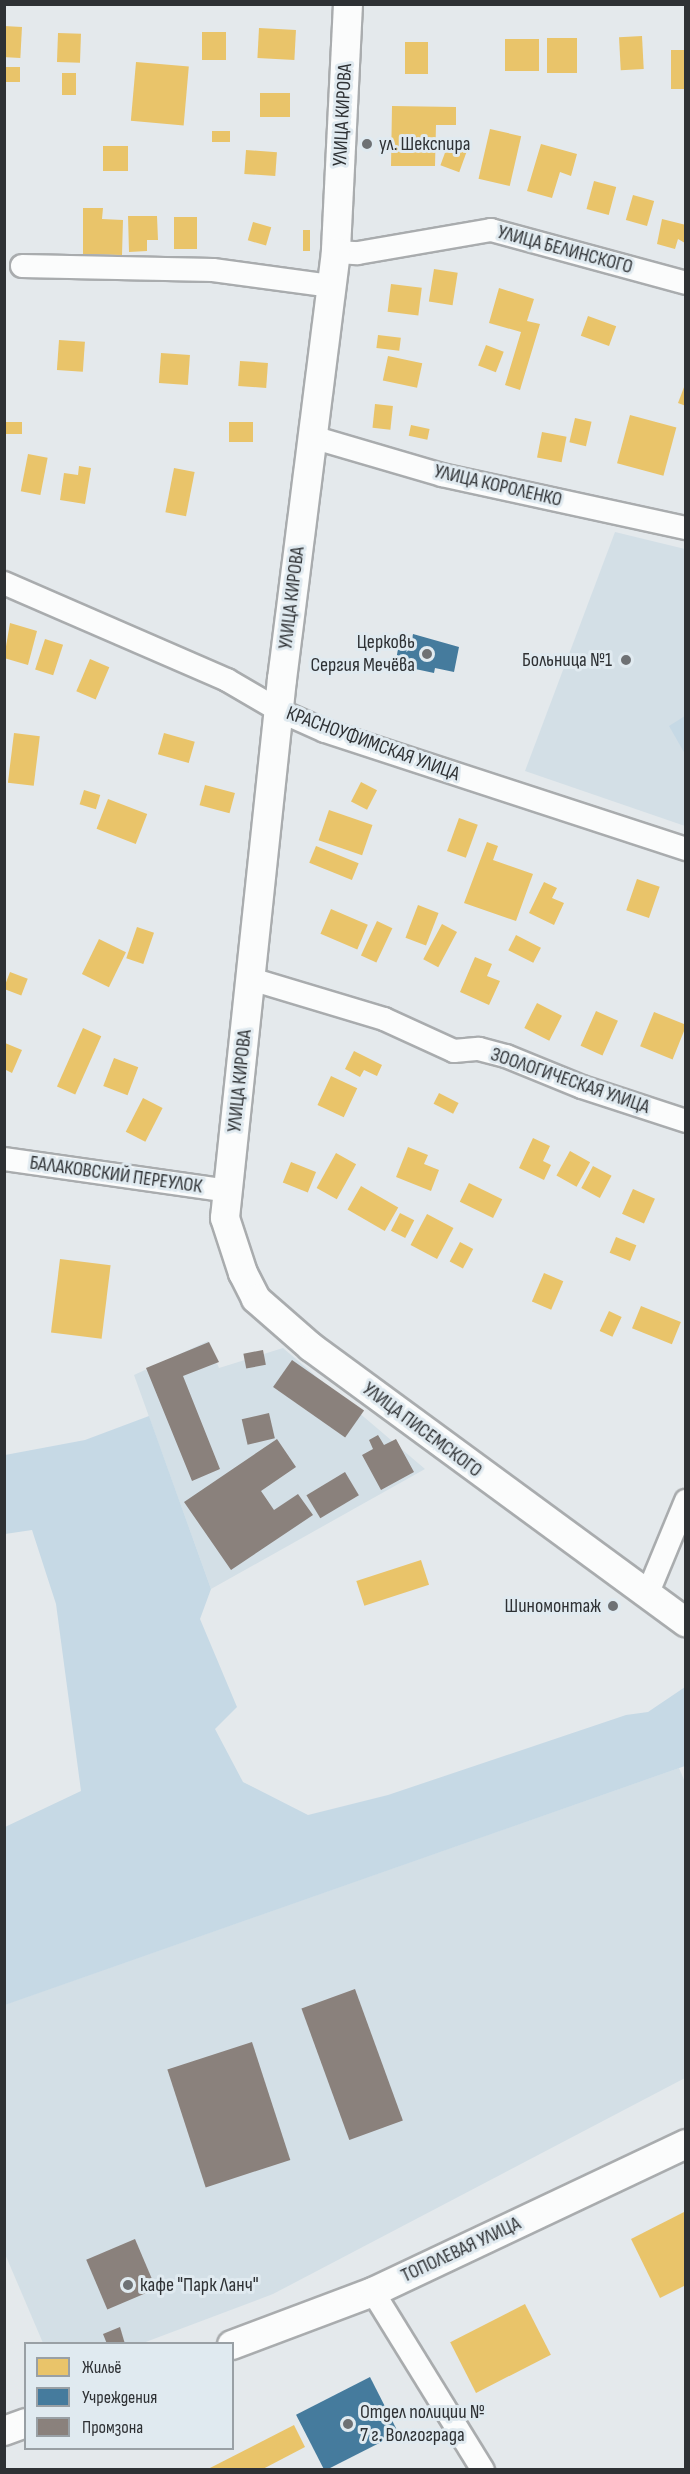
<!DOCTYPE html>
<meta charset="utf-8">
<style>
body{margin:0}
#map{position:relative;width:690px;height:2474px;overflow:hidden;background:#e4e9ec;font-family:"Sofia Sans Condensed",sans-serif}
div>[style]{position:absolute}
.built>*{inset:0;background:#d3dfe6}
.green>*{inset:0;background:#c6d9e5}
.homes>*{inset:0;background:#e9c46a;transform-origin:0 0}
.public>*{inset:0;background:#457b9d;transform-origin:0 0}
.industry>*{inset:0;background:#8a817c;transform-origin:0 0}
.roads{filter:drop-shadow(2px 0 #a9acae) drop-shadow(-2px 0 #a9acae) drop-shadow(0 2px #a9acae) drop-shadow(0 -2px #a9acae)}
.minor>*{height:22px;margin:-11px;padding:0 11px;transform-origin:11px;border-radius:11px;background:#fbfcfc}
.major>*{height:28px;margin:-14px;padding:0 14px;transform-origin:14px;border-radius:14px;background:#fbfcfc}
.dots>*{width:16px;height:16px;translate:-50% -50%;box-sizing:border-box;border:3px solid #e0eaf0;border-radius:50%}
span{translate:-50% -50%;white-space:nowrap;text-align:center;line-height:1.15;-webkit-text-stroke:6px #e0eaf0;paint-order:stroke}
.street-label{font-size:20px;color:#2e3134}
.poi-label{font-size:20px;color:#2e3134}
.left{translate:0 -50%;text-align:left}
.right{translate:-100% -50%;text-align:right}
.frame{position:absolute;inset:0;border:6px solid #2e3134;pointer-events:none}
.legend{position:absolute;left:24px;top:2342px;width:210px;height:108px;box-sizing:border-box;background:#e0eaf0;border:2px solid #99a0a5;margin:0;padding:8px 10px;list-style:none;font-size:18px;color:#2e3134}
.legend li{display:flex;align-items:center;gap:12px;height:30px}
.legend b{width:30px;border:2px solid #99a0a5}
</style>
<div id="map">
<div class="built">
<i style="clip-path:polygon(615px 532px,685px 549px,685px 826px,525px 771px)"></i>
<i style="clip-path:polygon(208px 1341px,219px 1368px,283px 1348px,425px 1469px,211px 1589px,134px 1375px)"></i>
<i style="clip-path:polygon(679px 1768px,685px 1782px,685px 2078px,273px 2294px,143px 2343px,43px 2343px,5px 2254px,4px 2005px)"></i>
</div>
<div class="green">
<i style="clip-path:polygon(685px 716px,685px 754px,669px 726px)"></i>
<i style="clip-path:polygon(149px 1416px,211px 1589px,200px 1619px,237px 1707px,215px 1729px,243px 1782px,308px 1815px,388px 1795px,626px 1715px,648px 1712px,685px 1687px,685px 1766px,5px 2005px,5px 1827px,81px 1791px,56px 1604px,32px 1530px,5px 1534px,5px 1455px,85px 1440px)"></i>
</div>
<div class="homes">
<i style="left:4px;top:26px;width:18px;height:31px;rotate:3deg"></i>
<i style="left:259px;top:28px;width:37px;height:30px;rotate:3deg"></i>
<i style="left:202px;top:32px;width:24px;height:28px"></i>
<i style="left:58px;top:33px;width:23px;height:29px;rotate:2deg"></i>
<i style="left:642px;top:36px;width:33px;height:23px;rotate:87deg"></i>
<i style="left:547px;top:38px;width:30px;height:35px"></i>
<i style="left:505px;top:39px;width:34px;height:32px"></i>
<i style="left:428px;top:42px;width:32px;height:23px;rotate:90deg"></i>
<i style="left:671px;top:50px;width:15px;height:39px"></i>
<i style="left:136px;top:62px;width:53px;height:59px;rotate:5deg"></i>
<i style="left:4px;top:67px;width:16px;height:15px"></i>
<i style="left:62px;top:73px;width:14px;height:22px"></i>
<i style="left:260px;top:93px;width:30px;height:24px"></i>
<i style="clip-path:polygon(392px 106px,456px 107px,456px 125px,436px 125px,435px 166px,391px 166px)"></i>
<i style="left:490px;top:129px;width:32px;height:51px;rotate:13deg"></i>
<i style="left:212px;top:131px;width:18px;height:11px"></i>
<i style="left:450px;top:139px;width:20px;height:28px;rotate:20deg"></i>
<i style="clip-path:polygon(541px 144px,577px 154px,571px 176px,560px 172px,552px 198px,527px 191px)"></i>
<i style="left:103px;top:146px;width:25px;height:25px"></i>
<i style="left:246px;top:150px;width:31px;height:24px;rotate:4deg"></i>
<i style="left:594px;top:181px;width:23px;height:29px;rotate:15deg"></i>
<i style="left:633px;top:195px;width:22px;height:26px;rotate:16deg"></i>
<i style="clip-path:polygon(83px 208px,103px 208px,102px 219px,123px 220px,122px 255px,83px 254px)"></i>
<i style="clip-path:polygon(128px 216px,157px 216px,158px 240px,147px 240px,147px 251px,129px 252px)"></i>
<i style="left:197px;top:217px;width:32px;height:23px;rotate:90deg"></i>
<i style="clip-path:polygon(662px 219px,686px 225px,685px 243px,678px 239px,675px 249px,657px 244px)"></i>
<i style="left:253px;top:222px;width:19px;height:19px;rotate:16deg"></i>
<i style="left:303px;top:230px;width:7px;height:21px"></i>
<i style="left:434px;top:269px;width:24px;height:33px;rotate:9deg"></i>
<i style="left:391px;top:284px;width:31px;height:28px;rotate:7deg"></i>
<i style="clip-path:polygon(499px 288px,534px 299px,527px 321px,540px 324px,520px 390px,505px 385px,521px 332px,489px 323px)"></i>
<i style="left:588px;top:316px;width:30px;height:21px;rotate:20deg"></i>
<i style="left:378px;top:335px;width:23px;height:13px;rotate:7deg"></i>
<i style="left:59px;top:340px;width:26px;height:30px;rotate:4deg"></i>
<i style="left:486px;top:345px;width:19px;height:22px;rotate:21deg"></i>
<i style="left:161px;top:353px;width:29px;height:30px;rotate:4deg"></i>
<i style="left:388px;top:356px;width:35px;height:25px;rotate:12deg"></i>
<i style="left:240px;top:361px;width:28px;height:25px;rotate:4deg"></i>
<i style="clip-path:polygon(686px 382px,686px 406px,678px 403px)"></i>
<i style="left:375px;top:404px;width:18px;height:24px;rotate:6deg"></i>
<i style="left:630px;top:415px;width:48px;height:50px;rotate:15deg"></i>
<i style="left:575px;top:418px;width:17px;height:25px;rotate:13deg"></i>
<i style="left:4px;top:422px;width:18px;height:12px"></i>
<i style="left:229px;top:422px;width:24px;height:20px"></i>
<i style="left:411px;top:425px;width:19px;height:11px;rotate:12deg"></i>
<i style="left:542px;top:432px;width:25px;height:26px;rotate:11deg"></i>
<i style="left:28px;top:454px;width:20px;height:38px;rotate:11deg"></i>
<i style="clip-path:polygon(79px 466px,91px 468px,85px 504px,60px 500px,64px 473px,78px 475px)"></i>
<i style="left:174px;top:468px;width:21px;height:45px;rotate:11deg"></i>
<i style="clip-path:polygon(10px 623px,37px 631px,28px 665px,4px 658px)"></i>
<i style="left:45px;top:639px;width:19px;height:32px;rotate:18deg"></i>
<i style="left:90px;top:659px;width:21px;height:35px;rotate:23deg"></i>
<i style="left:14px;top:733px;width:26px;height:50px;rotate:7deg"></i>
<i style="left:164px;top:733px;width:32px;height:22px;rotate:16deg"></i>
<i style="left:361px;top:782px;width:18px;height:22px;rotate:27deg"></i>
<i style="left:205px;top:785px;width:31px;height:21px;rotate:15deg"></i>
<i style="left:84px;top:790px;width:17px;height:15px;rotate:17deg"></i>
<i style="left:108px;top:799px;width:42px;height:32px;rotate:21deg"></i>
<i style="left:329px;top:810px;width:46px;height:32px;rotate:19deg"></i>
<i style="left:459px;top:818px;width:20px;height:35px;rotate:20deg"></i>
<i style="clip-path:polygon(487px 842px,498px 846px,493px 860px,533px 874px,516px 921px,464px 903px)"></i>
<i style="left:316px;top:846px;width:46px;height:18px;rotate:22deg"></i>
<i style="left:637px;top:879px;width:24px;height:33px;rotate:19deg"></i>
<i style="clip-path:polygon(544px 882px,557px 888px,552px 898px,564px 903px,554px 925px,529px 913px)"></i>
<i style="left:418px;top:905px;width:22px;height:35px;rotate:21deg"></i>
<i style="left:331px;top:909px;width:40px;height:27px;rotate:23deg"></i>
<i style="left:377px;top:921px;width:17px;height:38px;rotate:25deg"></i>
<i style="left:442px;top:924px;width:17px;height:40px;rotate:28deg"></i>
<i style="left:137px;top:927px;width:18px;height:33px;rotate:19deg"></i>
<i style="left:516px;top:935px;width:28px;height:17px;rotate:27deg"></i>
<i style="left:99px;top:939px;width:30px;height:39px;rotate:26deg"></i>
<i style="clip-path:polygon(475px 957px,492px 964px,487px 976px,500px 981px,489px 1005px,460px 992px)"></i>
<i style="left:10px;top:972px;width:19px;height:18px;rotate:21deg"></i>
<i style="left:537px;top:1003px;width:28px;height:28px;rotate:27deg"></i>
<i style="left:596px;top:1011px;width:24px;height:38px;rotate:24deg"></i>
<i style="left:654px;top:1012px;width:35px;height:37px;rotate:22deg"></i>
<i style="left:83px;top:1028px;width:20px;height:64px;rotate:24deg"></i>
<i style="clip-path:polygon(5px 1043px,22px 1050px,12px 1073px,4px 1069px)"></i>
<i style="clip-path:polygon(354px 1051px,382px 1065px,377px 1076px,364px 1070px,360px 1077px,345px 1069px)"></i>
<i style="left:114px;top:1058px;width:26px;height:30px;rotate:21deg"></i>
<i style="left:331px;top:1076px;width:29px;height:32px;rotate:25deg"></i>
<i style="left:439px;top:1093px;width:22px;height:12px;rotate:27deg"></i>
<i style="left:143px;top:1098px;width:22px;height:38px;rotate:27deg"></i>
<i style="clip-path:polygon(533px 1138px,550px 1146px,543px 1161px,551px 1165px,544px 1180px,519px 1168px)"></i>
<i style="clip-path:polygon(408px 1147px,428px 1155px,424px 1164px,439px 1170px,431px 1191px,396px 1177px)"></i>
<i style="left:570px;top:1151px;width:23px;height:28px;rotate:29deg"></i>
<i style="left:336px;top:1153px;width:23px;height:40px;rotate:29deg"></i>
<i style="left:291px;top:1162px;width:27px;height:22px;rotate:22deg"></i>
<i style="left:593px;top:1166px;width:21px;height:25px;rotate:28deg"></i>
<i style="left:469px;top:1183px;width:37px;height:21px;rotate:26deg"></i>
<i style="left:361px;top:1186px;width:43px;height:27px;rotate:30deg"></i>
<i style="left:633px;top:1189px;width:24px;height:27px;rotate:24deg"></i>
<i style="left:400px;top:1213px;width:16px;height:20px;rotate:27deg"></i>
<i style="left:427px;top:1214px;width:30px;height:35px;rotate:28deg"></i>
<i style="left:616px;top:1237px;width:22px;height:17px;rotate:22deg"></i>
<i style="left:460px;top:1242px;width:15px;height:22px;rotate:28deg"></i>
<i style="left:60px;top:1259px;width:51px;height:74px;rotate:7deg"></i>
<i style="left:544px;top:1273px;width:21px;height:31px;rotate:23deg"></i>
<i style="left:641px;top:1306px;width:43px;height:24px;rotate:22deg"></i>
<i style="left:609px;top:1311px;width:14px;height:22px;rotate:25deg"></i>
<i style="left:421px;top:1560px;width:26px;height:68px;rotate:72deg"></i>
<i style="clip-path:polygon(686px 2211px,686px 2285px,660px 2298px,631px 2239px)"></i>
<i style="left:525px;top:2304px;width:57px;height:84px;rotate:63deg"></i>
<i style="clip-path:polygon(294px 2425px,305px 2447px,261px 2470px,206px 2470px)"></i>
</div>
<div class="public">
<i style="clip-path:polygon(413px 634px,459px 647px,454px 672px,435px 668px,434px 673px,406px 667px,407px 663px,396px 661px,400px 636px,412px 639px)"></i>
<i style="left:370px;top:2377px;width:63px;height:83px;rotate:63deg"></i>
</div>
<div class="industry">
<i style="clip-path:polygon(209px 1342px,219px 1362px,183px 1376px,220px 1469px,192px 1481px,146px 1368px)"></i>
<i style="left:263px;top:1350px;width:15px;height:20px;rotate:79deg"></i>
<i style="left:292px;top:1360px;width:88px;height:33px;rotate:35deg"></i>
<i style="left:269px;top:1413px;width:26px;height:28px;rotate:77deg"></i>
<i style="clip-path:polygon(378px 1435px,384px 1445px,396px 1439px,414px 1472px,381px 1490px,362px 1455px,373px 1449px,369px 1440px)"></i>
<i style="clip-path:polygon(277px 1439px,296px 1467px,261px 1491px,274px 1510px,298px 1494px,313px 1515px,231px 1570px,184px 1502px)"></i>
<i style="left:345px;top:1472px;width:27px;height:45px;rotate:59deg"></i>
<i style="left:355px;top:1989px;width:140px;height:57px;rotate:70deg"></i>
<i style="left:252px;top:2042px;width:124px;height:89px;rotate:72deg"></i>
<i style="left:135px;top:2239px;width:54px;height:53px;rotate:67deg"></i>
<i style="clip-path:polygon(120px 2327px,125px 2344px,107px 2344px,103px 2334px)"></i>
</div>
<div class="roads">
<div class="minor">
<i style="left:336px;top:252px;width:22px;rotate:3deg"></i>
<i style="left:358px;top:253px;width:135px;rotate:-9.8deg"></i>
<i style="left:491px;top:230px;width:202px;rotate:15.2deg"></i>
<i style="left:22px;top:266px;width:191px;rotate:1.2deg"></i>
<i style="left:213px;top:270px;width:120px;rotate:7.7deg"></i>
<i style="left:312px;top:437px;width:135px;rotate:16.3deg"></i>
<i style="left:442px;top:475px;width:250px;rotate:12.3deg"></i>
<i style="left:4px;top:583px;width:243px;rotate:23.5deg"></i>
<i style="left:227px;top:680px;width:61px;rotate:30.3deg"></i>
<i style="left:280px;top:711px;width:49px;rotate:24deg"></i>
<i style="left:325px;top:731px;width:380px;rotate:18.1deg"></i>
<i style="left:251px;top:979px;width:139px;rotate:16.7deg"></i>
<i style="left:384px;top:1019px;width:77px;rotate:24.6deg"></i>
<i style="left:454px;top:1051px;width:25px;rotate:-5deg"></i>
<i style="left:479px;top:1049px;width:28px;rotate:15deg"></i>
<i style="left:506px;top:1056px;width:82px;rotate:22.2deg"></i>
<i style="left:582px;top:1087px;width:109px;rotate:18.1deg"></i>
<i style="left:4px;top:1159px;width:226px;rotate:8.1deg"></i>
<i style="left:647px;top:1595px;width:102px;rotate:-67.5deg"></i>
<i style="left:373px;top:2292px;width:209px;rotate:58.3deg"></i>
</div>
<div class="major">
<i style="left:348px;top:4px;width:248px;rotate:92.8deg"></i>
<i style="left:336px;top:252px;width:430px;rotate:97.2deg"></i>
<i style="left:282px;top:679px;width:542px;rotate:96.04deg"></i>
<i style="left:225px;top:1218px;width:58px;rotate:71.9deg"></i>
<i style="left:243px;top:1273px;width:29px;rotate:63deg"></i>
<i style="left:256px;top:1299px;width:73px;rotate:41.1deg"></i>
<i style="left:311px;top:1347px;width:465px;rotate:36.3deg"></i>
<i style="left:232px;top:2345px;width:151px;rotate:-20.6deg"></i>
<i style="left:373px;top:2292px;width:346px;rotate:-25.3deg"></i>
<i style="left:4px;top:2431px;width:23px;rotate:-20deg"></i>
</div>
</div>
<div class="dots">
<i style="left:367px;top:144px;background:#6e7174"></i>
<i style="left:427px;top:654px;background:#6e7174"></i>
<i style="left:626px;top:660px;background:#6e7174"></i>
<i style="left:613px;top:1606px;background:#6e7174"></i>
<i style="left:128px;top:2285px;background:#6e7174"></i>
<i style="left:348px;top:2424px;background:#6e7174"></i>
</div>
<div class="street-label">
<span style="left:343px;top:115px;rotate:-87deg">УЛИЦА КИРОВА</span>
<span style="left:565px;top:250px;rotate:15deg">УЛИЦА БЕЛИНСКОГО</span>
<span style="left:498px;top:486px;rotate:13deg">УЛИЦА КОРОЛЕНКО</span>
<span style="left:292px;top:598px;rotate:-83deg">УЛИЦА КИРОВА</span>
<span style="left:373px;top:744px;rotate:20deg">КРАСНОУФИМСКАЯ УЛИЦА</span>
<span style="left:240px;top:1081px;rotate:-84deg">УЛИЦА КИРОВА</span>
<span style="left:570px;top:1081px;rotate:19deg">ЗООЛОГИЧЕСКАЯ УЛИЦА</span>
<span style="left:116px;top:1175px;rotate:8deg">БАЛАКОВСКИЙ ПЕРЕУЛОК</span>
<span style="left:422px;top:1430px;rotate:37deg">УЛИЦА ПИСЕМСКОГО</span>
<span style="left:461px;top:2250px;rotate:-25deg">ТОПОЛЕВАЯ УЛИЦА</span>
</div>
<div class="poi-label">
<span class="left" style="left:379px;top:144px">ул. Шекспира</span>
<span class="right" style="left:415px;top:654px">Церковь<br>Сергия Мечёва</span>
<span class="right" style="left:612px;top:660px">Больница №1</span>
<span class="right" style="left:601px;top:1606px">Шиномонтаж</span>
<span class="left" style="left:140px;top:2285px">кафе "Парк Ланч"</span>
<span class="left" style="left:360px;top:2424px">Отдел полиции №<br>7 г. Волгограда</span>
</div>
<div class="frame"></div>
<ul class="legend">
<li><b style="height:16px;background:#e9c46a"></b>Жильё</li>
<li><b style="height:16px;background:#457b9d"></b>Учреждения</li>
<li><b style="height:16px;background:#8a817c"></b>Промзона</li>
</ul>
</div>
